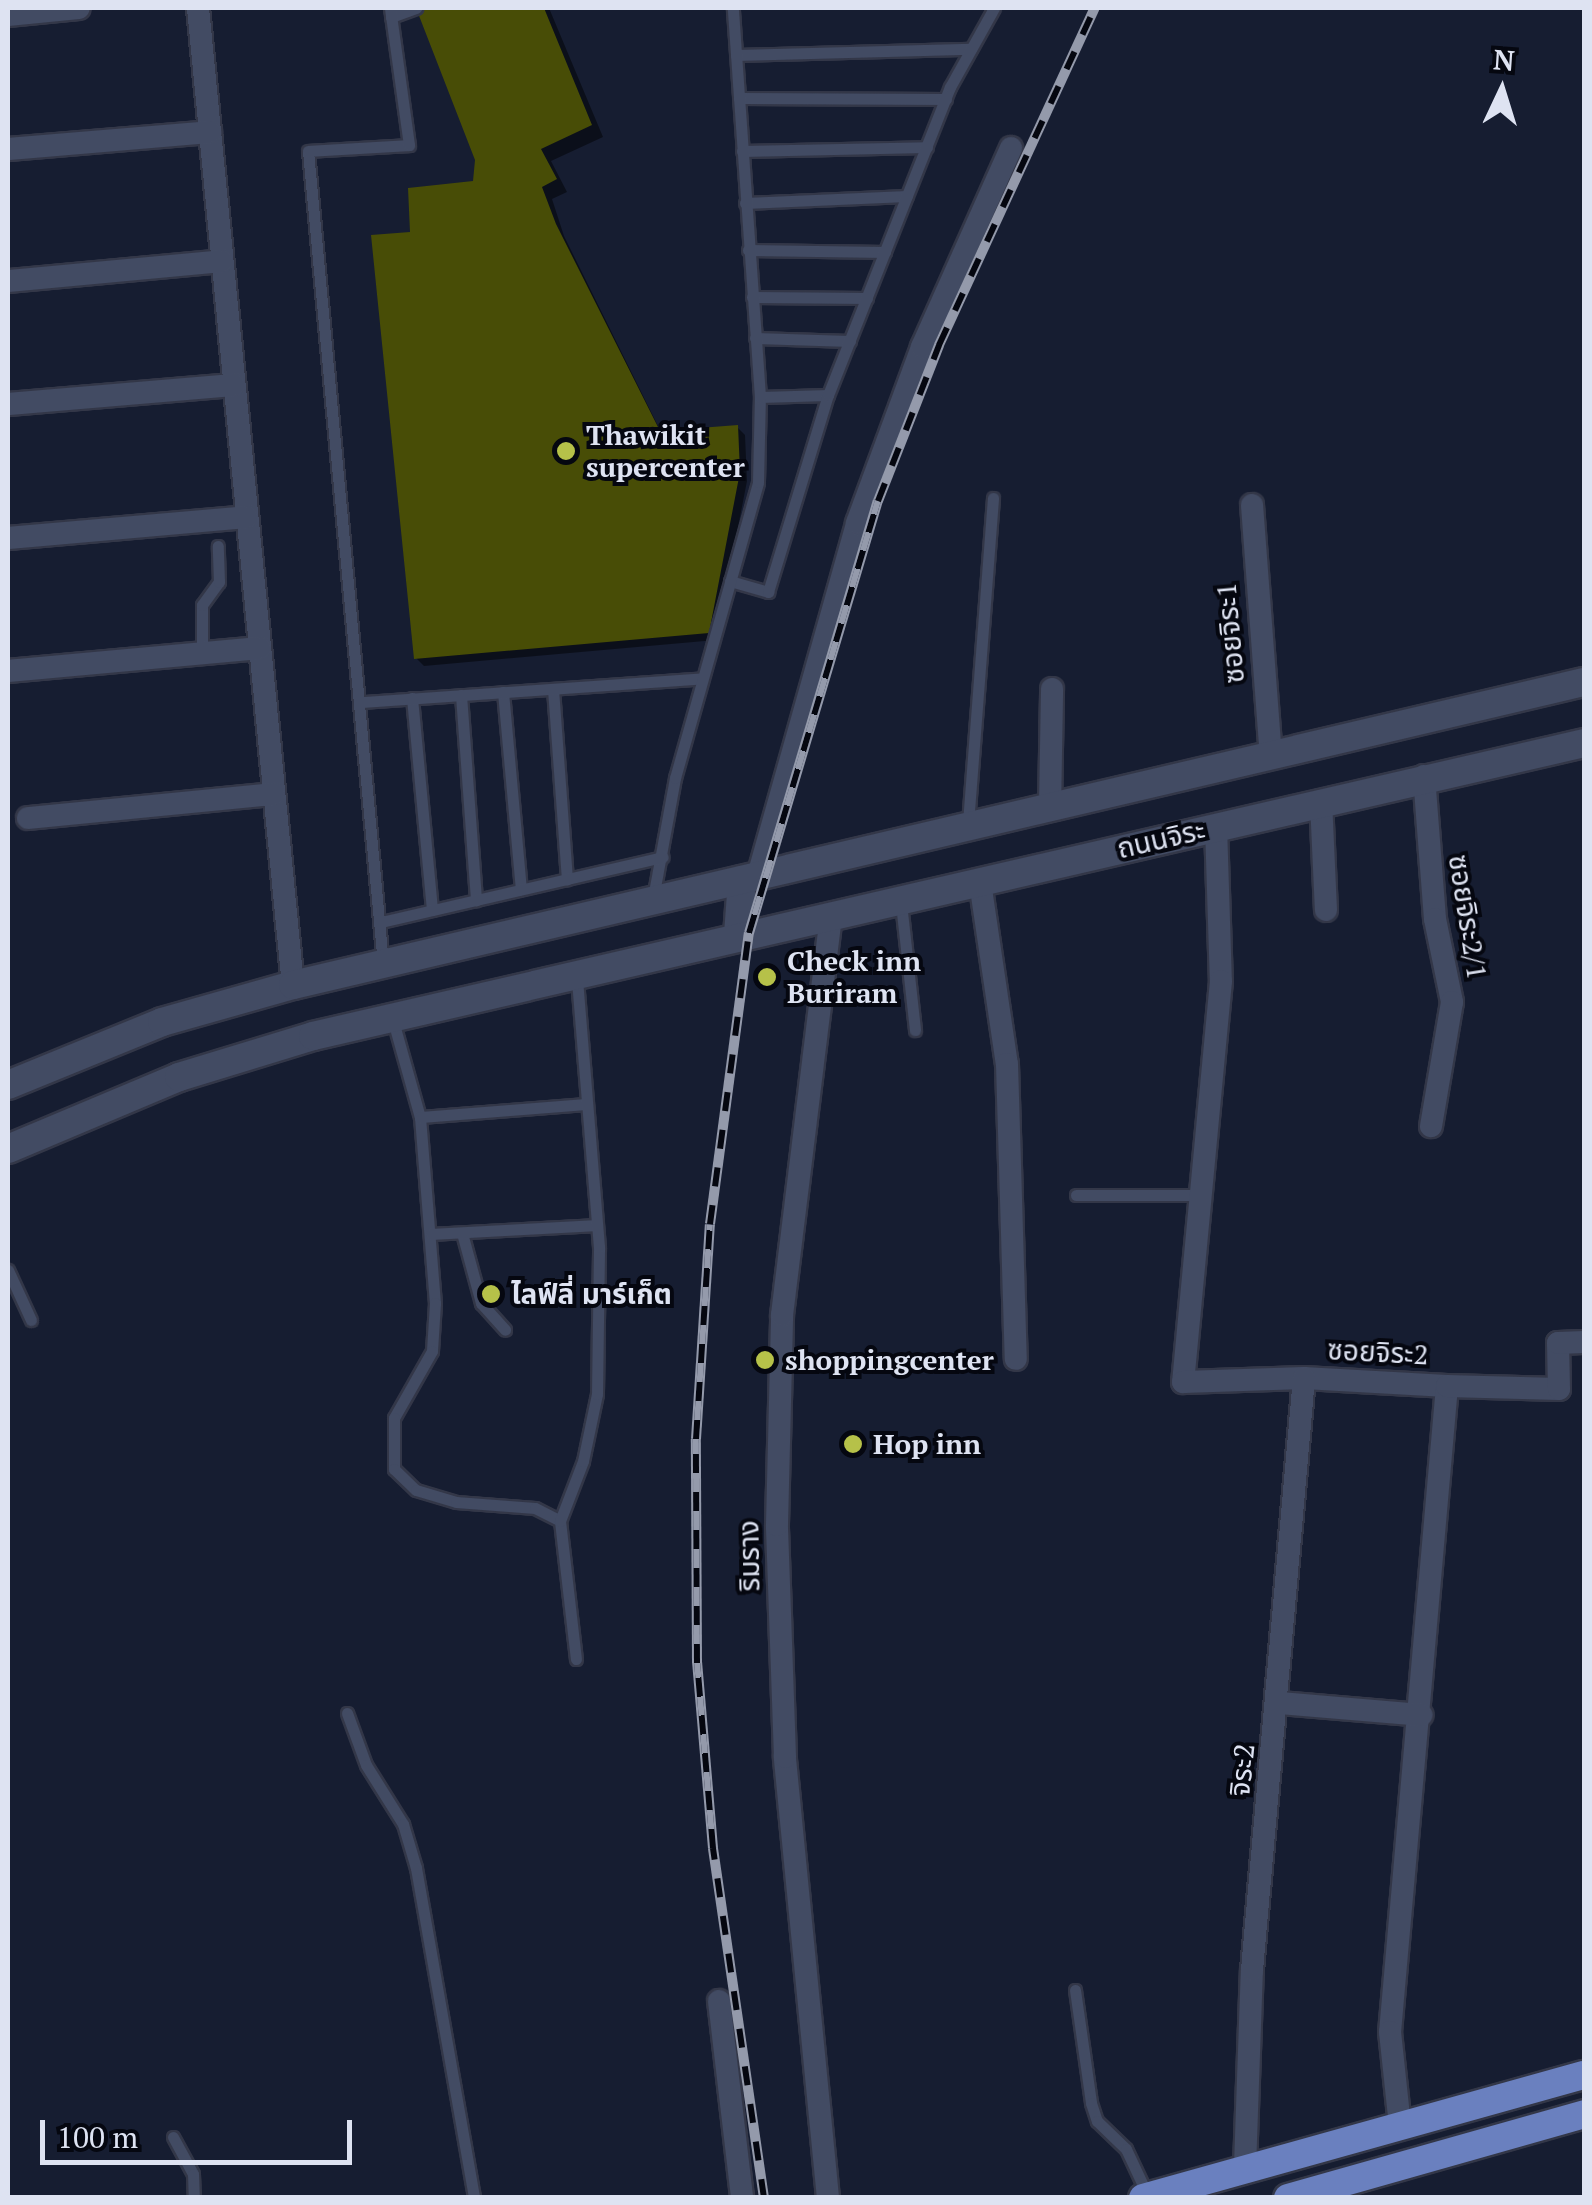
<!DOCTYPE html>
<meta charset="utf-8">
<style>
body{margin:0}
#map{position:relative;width:1592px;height:2205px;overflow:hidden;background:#161d31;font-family:"PT Serif","Noto Sans Thai",serif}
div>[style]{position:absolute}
.shadow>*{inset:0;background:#0007}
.building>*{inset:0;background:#484d06}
.roads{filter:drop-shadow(2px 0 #333748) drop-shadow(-2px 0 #333748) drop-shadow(0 2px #333748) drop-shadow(0 -2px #333748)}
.service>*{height:11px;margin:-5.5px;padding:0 5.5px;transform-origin:5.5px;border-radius:5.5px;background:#424b63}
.minor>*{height:22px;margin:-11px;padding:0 11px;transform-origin:11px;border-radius:11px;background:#424b63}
.secondary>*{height:28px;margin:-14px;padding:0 14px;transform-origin:14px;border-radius:14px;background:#424b63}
.primary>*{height:28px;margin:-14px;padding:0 14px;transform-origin:14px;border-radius:14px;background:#6a80bf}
.rail>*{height:10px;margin-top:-5px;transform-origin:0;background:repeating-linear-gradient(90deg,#050710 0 19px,#949aab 0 38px);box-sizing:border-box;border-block:2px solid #949aab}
.dots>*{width:28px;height:28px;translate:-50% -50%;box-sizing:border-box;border:5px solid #050710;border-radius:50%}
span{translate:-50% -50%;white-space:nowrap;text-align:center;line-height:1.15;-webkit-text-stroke:8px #050710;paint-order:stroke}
.poi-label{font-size:28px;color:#dee3f2;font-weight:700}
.left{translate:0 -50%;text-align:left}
.street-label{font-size:28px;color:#dee3f2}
.frame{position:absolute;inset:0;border:10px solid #dee3f2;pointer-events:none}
.north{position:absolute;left:1452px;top:40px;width:100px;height:100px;-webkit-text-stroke:8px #050710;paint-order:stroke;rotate:4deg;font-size:28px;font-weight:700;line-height:40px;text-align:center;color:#dee3f2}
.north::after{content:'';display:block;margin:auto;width:35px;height:45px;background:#dee3f2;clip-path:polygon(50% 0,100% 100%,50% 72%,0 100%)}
.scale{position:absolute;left:40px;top:2120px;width:312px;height:45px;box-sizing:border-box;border:5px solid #dee3f2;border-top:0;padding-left:12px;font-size:30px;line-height:35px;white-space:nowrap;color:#dee3f2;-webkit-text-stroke:8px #050710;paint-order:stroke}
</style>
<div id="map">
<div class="shadow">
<i style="clip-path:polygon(419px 8px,549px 8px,603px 137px,551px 161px,567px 192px,552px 199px,564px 236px,662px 434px,737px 427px,745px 435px,747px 481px,716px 640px,424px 666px,416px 658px,413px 235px,476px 183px,477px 159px)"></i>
</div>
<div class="building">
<i style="clip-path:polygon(416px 8px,544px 8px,592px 125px,541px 149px,557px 179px,542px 187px,556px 224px,660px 431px,738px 425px,740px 472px,709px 633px,414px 659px,371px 235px,410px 232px,408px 188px,473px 181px,475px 160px)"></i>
</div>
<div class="roads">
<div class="service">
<i style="left:391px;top:17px;width:27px;rotate:-20deg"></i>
<i style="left:736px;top:55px;width:235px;rotate:-1.5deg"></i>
<i style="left:739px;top:98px;width:207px;rotate:0.3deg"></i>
<i style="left:742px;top:151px;width:185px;rotate:-1.2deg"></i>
<i style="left:745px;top:203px;width:162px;rotate:-2.5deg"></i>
<i style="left:748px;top:250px;width:137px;rotate:0.8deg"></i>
<i style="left:752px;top:297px;width:115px;rotate:0.5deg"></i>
<i style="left:755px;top:338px;width:95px;rotate:1.8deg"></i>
<i style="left:760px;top:397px;width:68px;rotate:-1.7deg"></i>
<i style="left:730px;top:581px;width:40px;rotate:16deg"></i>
<i style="left:768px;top:592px;width:206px;rotate:-73.1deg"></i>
<i style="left:828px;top:395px;width:331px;rotate:-68.4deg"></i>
<i style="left:950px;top:87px;width:90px;rotate:-60.9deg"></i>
<i style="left:202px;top:654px;width:49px;rotate:-90deg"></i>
<i style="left:202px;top:605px;width:29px;rotate:-54deg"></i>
<i style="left:219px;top:582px;width:36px;rotate:-92deg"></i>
<i style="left:553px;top:689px;width:191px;rotate:85.8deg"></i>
<i style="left:503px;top:692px;width:198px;rotate:84.8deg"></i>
<i style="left:461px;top:695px;width:206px;rotate:85.8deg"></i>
<i style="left:412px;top:698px;width:213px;rotate:84.6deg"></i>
<i style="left:363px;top:702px;width:340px;rotate:-4deg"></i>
<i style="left:968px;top:823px;width:326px;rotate:-85.6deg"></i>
<i style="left:653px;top:898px;width:122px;rotate:-79.6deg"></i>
<i style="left:675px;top:778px;width:307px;rotate:-74.3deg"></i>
<i style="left:758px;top:482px;width:85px;rotate:-88.7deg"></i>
<i style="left:760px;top:397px;width:390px;rotate:-94deg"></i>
<i style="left:901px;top:903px;width:128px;rotate:83.7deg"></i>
<i style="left:381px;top:922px;width:289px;rotate:-13deg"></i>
<i style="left:383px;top:964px;width:816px;rotate:-95.27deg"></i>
<i style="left:308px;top:151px;width:101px;rotate:-3.4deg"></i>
<i style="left:409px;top:145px;width:138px;rotate:-97.9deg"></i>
<i style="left:392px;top:1017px;width:104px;rotate:74.4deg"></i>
<i style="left:420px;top:1117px;width:187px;rotate:85.4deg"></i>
<i style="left:435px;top:1303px;width:48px;rotate:93.6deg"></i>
<i style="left:432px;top:1351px;width:77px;rotate:119.6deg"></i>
<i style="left:394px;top:1418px;width:51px;rotate:90deg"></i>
<i style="left:394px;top:1469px;width:30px;rotate:44deg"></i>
<i style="left:416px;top:1490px;width:42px;rotate:16.7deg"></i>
<i style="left:456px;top:1502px;width:79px;rotate:4.3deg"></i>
<i style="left:535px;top:1508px;width:28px;rotate:27deg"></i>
<i style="left:560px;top:1521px;width:139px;rotate:83.4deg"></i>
<i style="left:420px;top:1117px;width:167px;rotate:-4.5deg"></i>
<i style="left:1076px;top:1195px;width:126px"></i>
<i style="left:462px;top:1233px;width:73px;rotate:74.8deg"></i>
<i style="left:481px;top:1303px;width:36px;rotate:48deg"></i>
<i style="left:431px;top:1234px;width:166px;rotate:-3.1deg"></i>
<i style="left:8px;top:1270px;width:55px;rotate:65.3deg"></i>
<i style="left:560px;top:1521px;width:64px;rotate:-69deg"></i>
<i style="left:583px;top:1461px;width:68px;rotate:-78.2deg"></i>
<i style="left:597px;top:1394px;width:147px;rotate:-89.2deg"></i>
<i style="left:599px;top:1247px;width:270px;rotate:-94.7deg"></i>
<i style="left:347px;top:1713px;width:55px;rotate:69.9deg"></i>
<i style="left:366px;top:1765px;width:70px;rotate:57.9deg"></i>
<i style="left:403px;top:1824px;width:46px;rotate:73.5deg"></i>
<i style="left:416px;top:1868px;width:335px;rotate:80deg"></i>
<i style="left:1075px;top:1990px;width:114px;rotate:81.9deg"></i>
<i style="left:1091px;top:2103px;width:19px;rotate:72deg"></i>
<i style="left:1097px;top:2121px;width:40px;rotate:44deg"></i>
<i style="left:1126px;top:2149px;width:52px;rotate:64.9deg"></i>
<i style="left:173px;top:2137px;width:42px;rotate:61.6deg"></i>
<i style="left:193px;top:2174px;width:24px;rotate:88deg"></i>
</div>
<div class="minor">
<i style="left:198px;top:8px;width:982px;rotate:84.45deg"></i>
<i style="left:8px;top:15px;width:71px;rotate:-5.6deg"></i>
<i style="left:8px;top:149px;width:203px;rotate:-4.8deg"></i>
<i style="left:8px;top:281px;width:215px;rotate:-5.3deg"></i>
<i style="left:8px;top:404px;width:227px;rotate:-4.8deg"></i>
<i style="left:1252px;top:505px;width:252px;rotate:85.7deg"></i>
<i style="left:8px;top:538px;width:240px;rotate:-5deg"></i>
<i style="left:8px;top:671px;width:253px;rotate:-5.2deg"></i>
<i style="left:1424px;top:776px;width:143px;rotate:85.6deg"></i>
<i style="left:1435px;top:919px;width:85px;rotate:78.4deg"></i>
<i style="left:1452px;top:1002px;width:126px;rotate:99.6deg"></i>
<i style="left:1321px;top:801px;width:109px;rotate:87.4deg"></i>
<i style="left:1050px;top:808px;width:119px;rotate:-89deg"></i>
<i style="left:28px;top:818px;width:247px;rotate:-5.6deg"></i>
<i style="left:1216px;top:826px;width:155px;rotate:88.2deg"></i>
<i style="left:1221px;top:981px;width:403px;rotate:95.4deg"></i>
<i style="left:1183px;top:1382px;width:121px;rotate:-1.9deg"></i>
<i style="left:1304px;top:1378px;width:143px;rotate:3.2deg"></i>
<i style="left:1447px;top:1386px;width:649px;rotate:95.04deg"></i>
<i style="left:1390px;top:2032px;width:94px;rotate:83.9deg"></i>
<i style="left:758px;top:876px;width:367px;rotate:-74.3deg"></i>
<i style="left:857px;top:523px;width:188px;rotate:-69.7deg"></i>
<i style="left:922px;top:347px;width:218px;rotate:-65.9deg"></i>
<i style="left:980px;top:882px;width:184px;rotate:81.6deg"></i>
<i style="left:1007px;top:1064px;width:295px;rotate:88.3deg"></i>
<i style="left:1447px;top:1386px;width:112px;rotate:1.5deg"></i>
<i style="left:1559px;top:1389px;width:46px;rotate:-91.2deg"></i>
<i style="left:1558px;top:1343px;width:26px;rotate:-2deg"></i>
<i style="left:1279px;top:1703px;width:143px;rotate:4.8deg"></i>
<i style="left:719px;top:2001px;width:198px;rotate:83.3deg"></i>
<i style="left:1245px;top:2167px;width:197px;rotate:-88deg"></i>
<i style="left:1252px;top:1970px;width:594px;rotate:-84.98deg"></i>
<i style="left:828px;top:2198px;width:443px;rotate:-95.6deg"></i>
<i style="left:785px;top:1757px;width:232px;rotate:-92deg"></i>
<i style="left:777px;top:1525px;width:210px;rotate:-88.6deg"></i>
<i style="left:782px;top:1315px;width:404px;rotate:-83deg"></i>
</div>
<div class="secondary">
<i style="left:738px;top:935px;width:55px;rotate:-85.8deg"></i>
<i style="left:8px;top:1085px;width:166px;rotate:-22.2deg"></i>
<i style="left:162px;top:1022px;width:136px;rotate:-15.8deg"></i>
<i style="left:293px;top:985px;width:1326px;rotate:-13.21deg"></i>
<i style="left:8px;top:1149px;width:186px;rotate:-22.8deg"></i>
<i style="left:179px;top:1077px;width:140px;rotate:-17deg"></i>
<i style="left:313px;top:1036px;width:1304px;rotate:-12.98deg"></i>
</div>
<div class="primary">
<i style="left:1143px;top:2198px;width:458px;rotate:-15.6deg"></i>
<i style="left:1288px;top:2198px;width:308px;rotate:-15.8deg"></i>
</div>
</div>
<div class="rail">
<i style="left:764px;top:2198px;width:354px;rotate:-98.3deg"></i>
<i style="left:713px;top:1848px;width:186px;rotate:-94.9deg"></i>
<i style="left:697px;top:1663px;width:224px;rotate:-90.3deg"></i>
<i style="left:696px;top:1439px;width:215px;rotate:-86.3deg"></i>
<i style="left:710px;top:1224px;width:294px;rotate:-82.4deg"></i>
<i style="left:749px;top:933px;width:451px;rotate:-73.4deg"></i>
<i style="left:878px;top:501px;width:168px;rotate:-68.6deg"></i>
<i style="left:939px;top:345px;width:371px;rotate:-65.2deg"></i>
</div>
<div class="dots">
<i style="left:566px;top:451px;background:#b6c149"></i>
<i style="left:767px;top:977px;background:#b6c149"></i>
<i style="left:491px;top:1294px;background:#b6c149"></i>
<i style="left:765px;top:1360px;background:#b6c149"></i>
<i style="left:853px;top:1444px;background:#b6c149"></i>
</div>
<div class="poi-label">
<span class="left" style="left:586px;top:451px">Thawikit<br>supercenter</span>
<span class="left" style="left:787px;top:977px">Check inn<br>Buriram</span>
<span class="left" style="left:511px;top:1294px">ไลฟ์ลี่ มาร์เก็ต</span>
<span class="left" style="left:785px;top:1360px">shoppingcenter</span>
<span class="left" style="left:873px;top:1444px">Hop inn</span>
</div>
<div class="street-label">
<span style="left:1230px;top:633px;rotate:-95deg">ซอยจิระ1</span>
<span style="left:1161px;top:839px;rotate:-13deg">ถนนจิระ</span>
<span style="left:1468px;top:917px;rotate:81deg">ซอยจิระ2/1</span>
<span style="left:1378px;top:1352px;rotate:3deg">ซอยจิระ2</span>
<span style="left:749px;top:1556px;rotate:-91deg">ริมราง</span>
<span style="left:1242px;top:1770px;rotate:-84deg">จิระ2</span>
</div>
<div class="frame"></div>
<div class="north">N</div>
<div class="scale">100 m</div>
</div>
